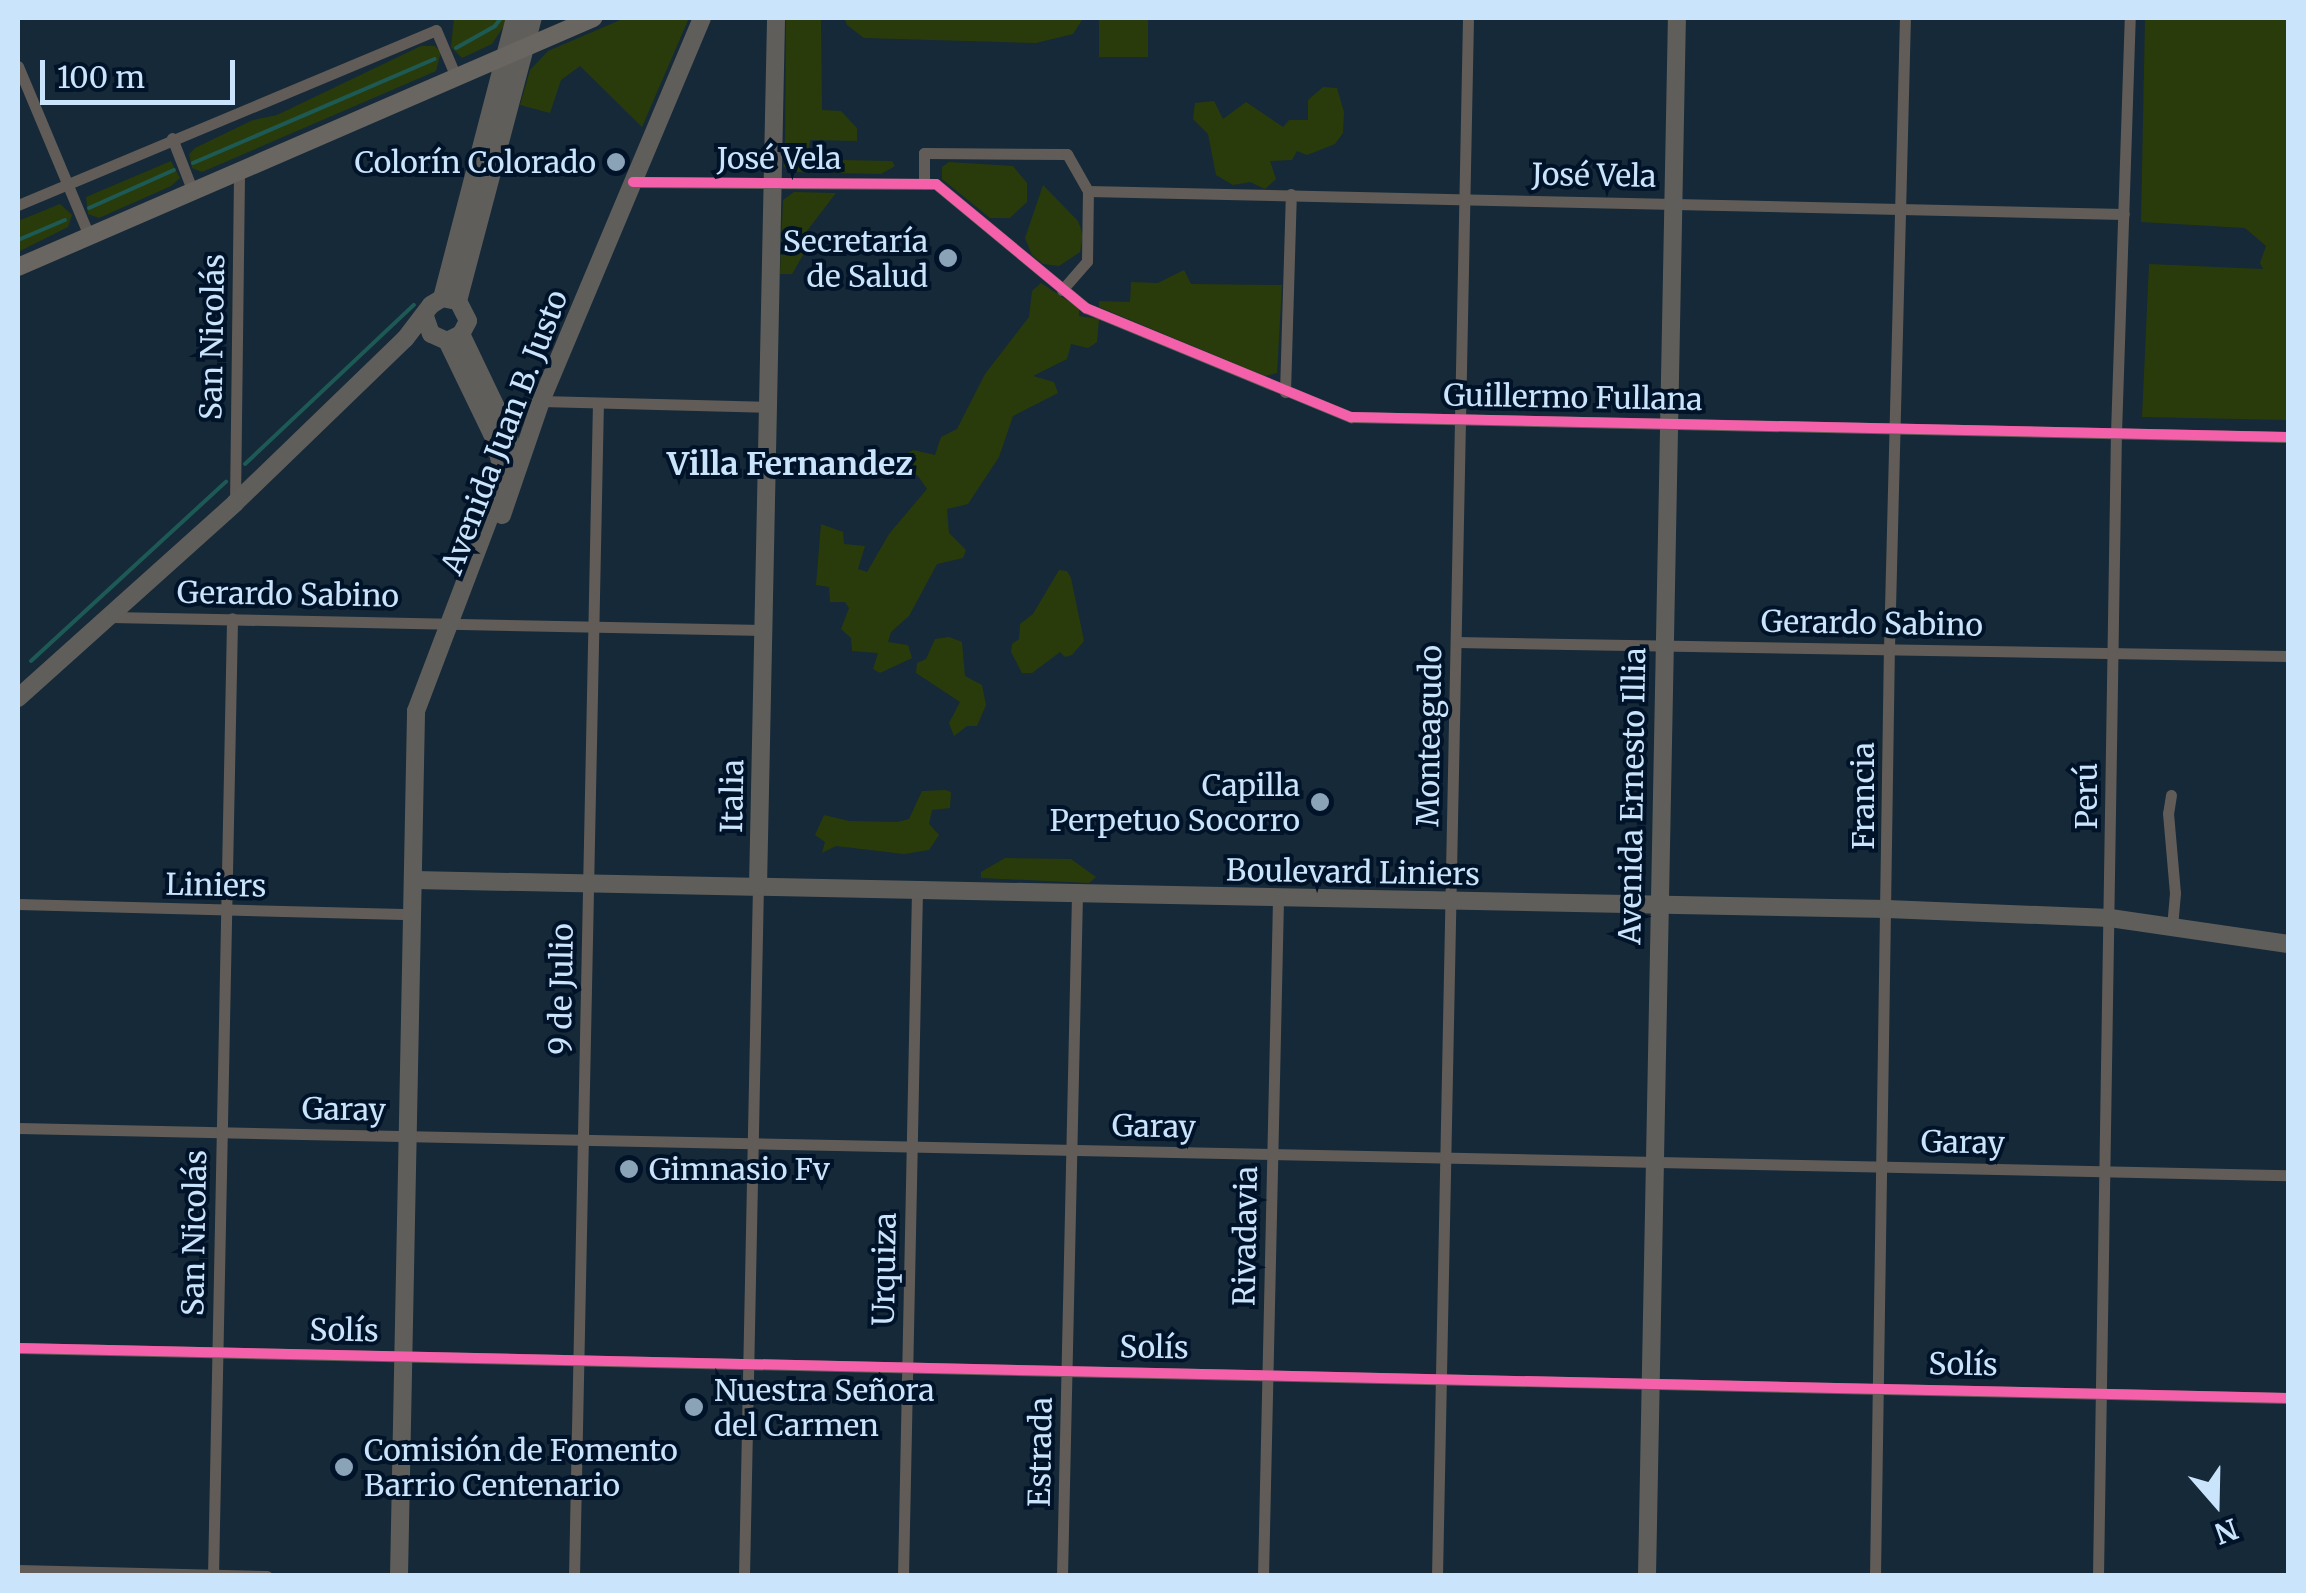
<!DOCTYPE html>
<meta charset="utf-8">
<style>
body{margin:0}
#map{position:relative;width:2306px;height:1593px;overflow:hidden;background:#152938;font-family:Merriweather,serif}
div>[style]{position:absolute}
.green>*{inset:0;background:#2a3b0b;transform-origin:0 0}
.stream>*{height:4px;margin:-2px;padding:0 2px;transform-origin:2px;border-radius:2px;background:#1e5a55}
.street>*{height:11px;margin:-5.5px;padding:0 5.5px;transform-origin:5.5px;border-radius:5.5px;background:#615c57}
.secondary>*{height:18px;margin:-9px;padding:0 9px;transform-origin:9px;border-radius:9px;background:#605e5a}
.primary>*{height:18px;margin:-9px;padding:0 9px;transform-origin:9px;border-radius:9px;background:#696560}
.cycleway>*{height:10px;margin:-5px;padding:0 5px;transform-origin:5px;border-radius:5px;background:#f560ab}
.dots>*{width:28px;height:28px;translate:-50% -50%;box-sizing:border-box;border:5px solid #001328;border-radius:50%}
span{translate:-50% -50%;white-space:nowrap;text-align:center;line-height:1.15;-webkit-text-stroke:8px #001328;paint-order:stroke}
.street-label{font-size:30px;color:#cae4fc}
.poi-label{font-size:30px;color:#cae4fc}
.right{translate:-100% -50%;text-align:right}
.left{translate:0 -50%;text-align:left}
.neighbourhood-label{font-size:32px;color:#cae4fc;font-weight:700}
.frame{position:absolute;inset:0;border:20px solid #cae4fc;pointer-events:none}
.north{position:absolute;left:2166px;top:1453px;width:100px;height:100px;-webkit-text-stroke:8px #001328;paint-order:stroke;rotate:160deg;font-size:28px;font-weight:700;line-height:40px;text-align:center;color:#cae4fc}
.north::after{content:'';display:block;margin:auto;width:35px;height:45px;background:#cae4fc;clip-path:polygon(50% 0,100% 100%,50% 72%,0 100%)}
.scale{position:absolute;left:40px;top:60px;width:195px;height:45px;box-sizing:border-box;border:5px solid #cae4fc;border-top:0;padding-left:12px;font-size:30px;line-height:35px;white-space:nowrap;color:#cae4fc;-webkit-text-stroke:8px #001328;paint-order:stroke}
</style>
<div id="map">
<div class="green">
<i style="clip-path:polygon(454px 18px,509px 18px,492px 44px,462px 58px,451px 47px)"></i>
<i style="clip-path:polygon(625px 18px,689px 18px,642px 127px,580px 66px,561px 80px,550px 113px,520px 105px,530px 70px,548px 51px)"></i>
<i style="clip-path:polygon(786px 18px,821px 18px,822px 110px,841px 111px,857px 128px,857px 141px,810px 140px,809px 149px,785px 144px)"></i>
<i style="clip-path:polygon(844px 18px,1082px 18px,1082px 20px,1073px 34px,1036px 43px,864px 38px,847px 25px)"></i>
<i style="left:1099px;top:18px;width:49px;height:39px"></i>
<i style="clip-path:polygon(2145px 18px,2288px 18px,2288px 420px,2142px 417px,2149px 264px,2263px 269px,2260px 263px,2266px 246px,2245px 228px,2141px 222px)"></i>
<i style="clip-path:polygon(421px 46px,435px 46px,441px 52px,436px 71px,202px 172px,192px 168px,189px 154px,195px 148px,253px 120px,277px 115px)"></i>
<i style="clip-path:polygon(1323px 87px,1337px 88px,1344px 112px,1343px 133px,1335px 144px,1307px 155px,1297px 151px,1292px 160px,1270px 161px,1276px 179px,1265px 189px,1250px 182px,1233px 185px,1216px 175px,1208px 134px,1193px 119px,1195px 103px,1214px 101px,1223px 119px,1246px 102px,1283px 127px,1289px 120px,1308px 120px,1308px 100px)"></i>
<i style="clip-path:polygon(791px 159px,892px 161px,895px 166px,881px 174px,789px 172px,783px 165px)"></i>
<i style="clip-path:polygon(171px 161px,180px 178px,171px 186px,99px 218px,88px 214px,86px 197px)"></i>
<i style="clip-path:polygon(949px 162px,1013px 166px,1027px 183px,1027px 202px,1010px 218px,990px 218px,942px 179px,942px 167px)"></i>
<i style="clip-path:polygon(1043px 185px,1078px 221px,1083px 235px,1080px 252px,1059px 266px,1043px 264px,1032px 255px,1025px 238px)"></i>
<i style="clip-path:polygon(794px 192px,836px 193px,803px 236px,803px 255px,792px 274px,780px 274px,783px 200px)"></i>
<i style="clip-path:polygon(60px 204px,72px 215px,68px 227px,18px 252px,18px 221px)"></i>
<i style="clip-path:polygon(1184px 270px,1191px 284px,1282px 285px,1277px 373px,1265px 376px,1099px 307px,1099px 301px,1130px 302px,1131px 282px,1158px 283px)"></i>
<i style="clip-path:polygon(1041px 283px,1079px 308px,1079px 316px,1099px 319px,1097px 342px,1088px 348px,1071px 344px,1067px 359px,1033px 376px,1054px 382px,1058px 393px,1013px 416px,999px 457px,968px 504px,947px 509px,949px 533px,966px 550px,963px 558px,937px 564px,909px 616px,891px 632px,888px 642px,908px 645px,912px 658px,880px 673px,873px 669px,878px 653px,852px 651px,851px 638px,841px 629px,849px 608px,845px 602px,830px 602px,829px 587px,816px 585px,821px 524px,843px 532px,844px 544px,865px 546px,858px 569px,867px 572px,889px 534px,927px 489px,918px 476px,904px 470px,903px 456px,913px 450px,935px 455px,941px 437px,957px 429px,985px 374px,1029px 317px,1032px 291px)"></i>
<i style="clip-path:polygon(1059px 570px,1067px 571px,1071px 578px,1084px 641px,1072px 655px,1065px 657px,1060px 652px,1032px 673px,1022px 673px,1011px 652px,1012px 644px,1019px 639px,1020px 624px,1033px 614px)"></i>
<i style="clip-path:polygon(949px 637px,962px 642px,965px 676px,982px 685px,986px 705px,977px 726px,967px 726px,954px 736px,949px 723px,960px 702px,916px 673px,917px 663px,926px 659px,935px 639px)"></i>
<i style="clip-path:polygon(945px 790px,951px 792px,950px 808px,932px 810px,929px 824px,939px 835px,929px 850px,904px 854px,836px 846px,822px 853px,825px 842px,815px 835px,824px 815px,849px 821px,897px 822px,909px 819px,922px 791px)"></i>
<i style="clip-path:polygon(1005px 858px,1071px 859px,1096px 877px,1089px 883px,981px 878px,981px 872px)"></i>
</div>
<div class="stream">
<i style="left:456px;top:48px;width:45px;rotate:-29.4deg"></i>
<i style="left:495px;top:26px;width:10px;rotate:-53deg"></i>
<i style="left:193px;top:163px;width:263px;rotate:-23.3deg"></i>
<i style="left:89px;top:208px;width:93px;rotate:-24.1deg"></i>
<i style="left:18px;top:240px;width:51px;rotate:-23.1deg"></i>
<i style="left:245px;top:464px;width:232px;rotate:-43.3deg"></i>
<i style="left:31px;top:661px;width:265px;rotate:-42.6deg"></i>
</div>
<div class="street">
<i style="left:18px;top:66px;width:184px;rotate:67.3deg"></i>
<i style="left:172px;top:138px;width:58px;rotate:68.7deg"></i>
<i style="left:633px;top:182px;width:303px;rotate:0.4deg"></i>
<i style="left:936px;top:184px;width:195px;rotate:39.6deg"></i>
<i style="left:1086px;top:308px;width:287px;rotate:22.4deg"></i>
<i style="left:1351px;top:417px;width:937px;rotate:1.22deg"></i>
<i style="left:924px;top:184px;width:31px;rotate:-90deg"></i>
<i style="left:924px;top:153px;width:143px;rotate:0.4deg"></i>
<i style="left:1067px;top:154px;width:43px;rotate:60.4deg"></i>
<i style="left:1088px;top:191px;width:1036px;rotate:1.27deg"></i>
<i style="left:18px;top:205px;width:453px;rotate:-22.7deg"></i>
<i style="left:436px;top:30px;width:51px;rotate:66.9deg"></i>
<i style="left:1062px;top:290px;width:38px;rotate:-49deg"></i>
<i style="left:1087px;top:261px;width:70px;rotate:-89.2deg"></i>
<i style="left:1285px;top:392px;width:198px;rotate:-88.3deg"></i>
<i style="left:541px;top:401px;width:228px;rotate:1.5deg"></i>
<i style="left:235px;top:503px;width:331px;rotate:-89.3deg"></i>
<i style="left:111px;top:617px;width:653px;rotate:1.14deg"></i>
<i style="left:1456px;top:642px;width:832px;rotate:0.96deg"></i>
<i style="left:2171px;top:795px;width:18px;rotate:99deg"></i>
<i style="left:2168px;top:813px;width:80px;rotate:85deg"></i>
<i style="left:2175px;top:893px;width:34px;rotate:95deg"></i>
<i style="left:18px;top:904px;width:395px;rotate:1.5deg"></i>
<i style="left:18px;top:1128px;width:2270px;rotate:1.19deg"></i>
<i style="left:18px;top:1348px;width:2271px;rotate:1.26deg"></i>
<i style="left:18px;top:1570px;width:249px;rotate:1.4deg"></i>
<i style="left:213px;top:1576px;width:958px;rotate:-88.86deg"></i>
<i style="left:574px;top:1576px;width:1172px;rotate:-88.83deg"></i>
<i style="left:744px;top:1576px;width:689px;rotate:-88.84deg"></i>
<i style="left:903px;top:1576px;width:686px;rotate:-88.83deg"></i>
<i style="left:1062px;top:1576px;width:682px;rotate:-88.74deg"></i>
<i style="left:1263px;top:1576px;width:679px;rotate:-88.73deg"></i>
<i style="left:1437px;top:1576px;width:1558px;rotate:-88.86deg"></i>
<i style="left:1875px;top:1576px;width:928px;rotate:-89.14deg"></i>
<i style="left:1889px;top:648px;width:630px;rotate:-88.55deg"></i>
<i style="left:2098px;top:1576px;width:1143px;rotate:-89.1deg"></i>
<i style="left:2116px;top:433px;width:415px;rotate:-88.1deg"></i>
</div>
<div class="secondary">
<i style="left:442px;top:298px;width:289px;rotate:-75.4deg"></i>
<i style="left:458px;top:301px;width:293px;rotate:-75.2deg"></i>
<i style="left:461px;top:334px;width:104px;rotate:64.4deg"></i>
<i style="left:506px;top:428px;width:41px;rotate:72.9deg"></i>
<i style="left:502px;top:515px;width:120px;rotate:-71.1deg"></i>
<i style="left:541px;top:401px;width:415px;rotate:-67.2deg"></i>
<i style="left:18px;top:698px;width:292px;rotate:-41.9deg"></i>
<i style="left:235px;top:503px;width:236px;rotate:-44deg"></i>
<i style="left:405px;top:339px;width:43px;rotate:-52.6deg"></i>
<i style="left:431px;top:305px;width:13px;rotate:-32deg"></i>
<i style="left:442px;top:298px;width:16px;rotate:11deg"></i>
<i style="left:458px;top:301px;width:22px;rotate:63deg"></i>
<i style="left:468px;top:321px;width:15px;rotate:118deg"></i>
<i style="left:461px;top:334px;width:16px;rotate:153deg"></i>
<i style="left:447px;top:341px;width:17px;rotate:-156deg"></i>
<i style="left:431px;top:334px;width:18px;rotate:-109deg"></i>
<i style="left:414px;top:880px;width:1473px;rotate:1.13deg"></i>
<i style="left:1887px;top:909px;width:223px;rotate:2.3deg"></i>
<i style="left:2110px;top:918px;width:180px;rotate:8.3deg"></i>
<i style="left:758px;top:887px;width:869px;rotate:-88.81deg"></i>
<i style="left:399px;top:1576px;width:865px;rotate:-88.87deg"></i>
<i style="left:416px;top:711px;width:231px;rotate:-69.2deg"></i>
<i style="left:498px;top:495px;width:30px;rotate:-84deg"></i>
<i style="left:501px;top:465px;width:30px;rotate:-105deg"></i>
<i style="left:493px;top:436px;width:106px;rotate:-115.8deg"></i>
<i style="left:1647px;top:1576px;width:1558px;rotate:-88.9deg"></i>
</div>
<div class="primary">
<i style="left:18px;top:267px;width:627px;rotate:-23.41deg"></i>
</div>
<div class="cycleway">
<i style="left:633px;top:182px;width:303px;rotate:0.4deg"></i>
<i style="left:936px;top:184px;width:195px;rotate:39.6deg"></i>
<i style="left:1086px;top:308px;width:287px;rotate:22.4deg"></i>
<i style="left:1351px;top:417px;width:937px;rotate:1.22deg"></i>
<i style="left:18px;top:1348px;width:2271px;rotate:1.26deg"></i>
</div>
<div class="dots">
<i style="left:616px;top:162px;background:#8ba3b7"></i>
<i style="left:948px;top:258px;background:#8ba3b7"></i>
<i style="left:1320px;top:802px;background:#8ba3b7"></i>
<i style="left:629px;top:1169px;background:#8ba3b7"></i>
<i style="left:694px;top:1407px;background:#8ba3b7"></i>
<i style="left:344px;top:1467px;background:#8ba3b7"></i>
</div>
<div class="street-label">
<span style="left:779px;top:158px">José Vela</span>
<span style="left:1594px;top:175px;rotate:1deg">José Vela</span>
<span style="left:212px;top:337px;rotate:-89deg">San Nicolás</span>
<span style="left:1573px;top:397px;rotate:1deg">Guillermo Fullana</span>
<span style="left:504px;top:432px;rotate:-69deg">Avenida Juan B. Justo</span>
<span style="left:288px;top:594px;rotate:1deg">Gerardo Sabino</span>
<span style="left:1872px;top:623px;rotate:1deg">Gerardo Sabino</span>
<span style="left:1429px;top:736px;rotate:-89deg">Monteagudo</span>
<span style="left:732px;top:796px;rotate:-89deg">Italia</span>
<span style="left:1632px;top:796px;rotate:-89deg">Avenida Ernesto Illia</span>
<span style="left:1863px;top:796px;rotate:-90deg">Francia</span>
<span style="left:2086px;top:796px;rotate:-90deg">Perú</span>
<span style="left:1353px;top:872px;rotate:1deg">Boulevard Liniers</span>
<span style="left:216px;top:885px;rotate:1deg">Liniers</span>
<span style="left:561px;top:989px;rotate:-89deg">9 de Julio</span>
<span style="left:344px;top:1109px;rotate:1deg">Garay</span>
<span style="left:1154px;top:1126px;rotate:1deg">Garay</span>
<span style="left:1963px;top:1142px;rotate:1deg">Garay</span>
<span style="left:194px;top:1233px;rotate:-89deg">San Nicolás</span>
<span style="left:1245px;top:1236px;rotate:-89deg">Rivadavia</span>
<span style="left:884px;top:1269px;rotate:-89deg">Urquiza</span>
<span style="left:344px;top:1330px;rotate:1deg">Solís</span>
<span style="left:1154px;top:1347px;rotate:1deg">Solís</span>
<span style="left:1963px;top:1364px;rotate:1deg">Solís</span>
<span style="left:1040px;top:1452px;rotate:-89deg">Estrada</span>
</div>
<div class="poi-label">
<span class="right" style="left:596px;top:162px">Colorín Colorado</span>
<span class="right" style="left:928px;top:258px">Secretaría<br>de Salud</span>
<span class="right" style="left:1300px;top:802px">Capilla<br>Perpetuo Socorro</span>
<span class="left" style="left:649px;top:1169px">Gimnasio Fv</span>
<span class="left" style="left:714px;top:1407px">Nuestra Señora<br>del Carmen</span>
<span class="left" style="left:364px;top:1467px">Comisión de Fomento<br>Barrio Centenario</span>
</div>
<div class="neighbourhood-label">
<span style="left:790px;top:464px">Villa Fernandez</span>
</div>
<div class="frame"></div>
<div class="north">N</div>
<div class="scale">100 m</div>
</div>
